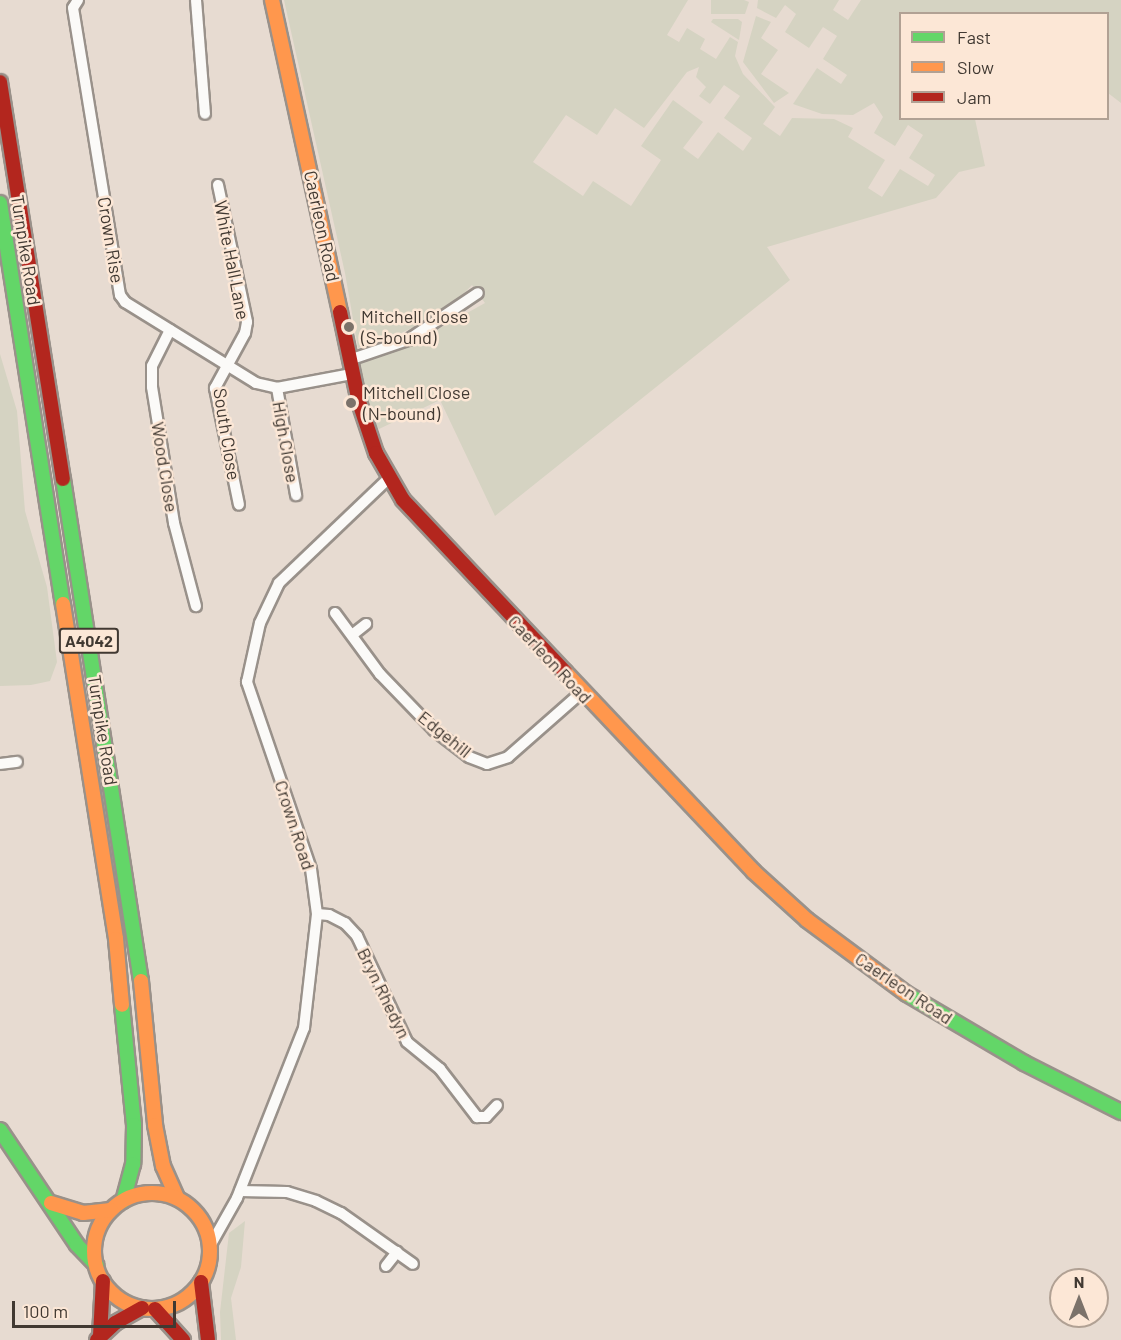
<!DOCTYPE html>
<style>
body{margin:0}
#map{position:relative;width:1121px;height:1340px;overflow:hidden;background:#e7dbd1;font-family:Barlow,sans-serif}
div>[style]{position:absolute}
.green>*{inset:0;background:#d5d3c2}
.roads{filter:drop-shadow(2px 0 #99918a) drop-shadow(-2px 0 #99918a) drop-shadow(0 2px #99918a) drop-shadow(0 -2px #99918a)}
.street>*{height:10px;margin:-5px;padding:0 5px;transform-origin:5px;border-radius:5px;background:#fbfaf8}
.fast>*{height:14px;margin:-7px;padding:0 7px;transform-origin:7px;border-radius:7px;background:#63d668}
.slow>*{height:14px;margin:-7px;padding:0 7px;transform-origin:7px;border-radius:7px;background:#ff974d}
.slow>.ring{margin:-7px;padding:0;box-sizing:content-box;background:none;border:14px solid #ff974d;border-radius:50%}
.jam>*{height:14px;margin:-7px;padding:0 7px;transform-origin:7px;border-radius:7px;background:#b3261e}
.dots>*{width:16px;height:16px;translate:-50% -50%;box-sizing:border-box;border:3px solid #fce7d6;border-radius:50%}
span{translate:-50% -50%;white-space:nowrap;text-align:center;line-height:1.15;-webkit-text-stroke:5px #fce7d6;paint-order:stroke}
.shield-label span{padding:2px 4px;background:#fce7d6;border:2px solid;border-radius:4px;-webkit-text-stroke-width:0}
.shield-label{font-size:16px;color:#413932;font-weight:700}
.street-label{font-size:18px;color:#413932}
.poi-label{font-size:18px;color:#413932}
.left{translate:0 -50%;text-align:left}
.legend{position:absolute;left:899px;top:12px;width:210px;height:108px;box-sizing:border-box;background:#fce7d6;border:2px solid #b1a194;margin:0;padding:8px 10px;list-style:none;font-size:18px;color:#413932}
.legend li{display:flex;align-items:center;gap:12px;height:30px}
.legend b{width:30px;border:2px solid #b1a194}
.north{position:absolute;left:1049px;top:1268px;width:60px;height:60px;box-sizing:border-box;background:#fce7d6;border:2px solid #b1a194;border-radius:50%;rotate:0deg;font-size:16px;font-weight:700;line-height:24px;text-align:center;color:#413932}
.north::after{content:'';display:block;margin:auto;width:21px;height:27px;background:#7b726a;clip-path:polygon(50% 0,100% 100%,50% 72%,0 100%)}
.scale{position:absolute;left:12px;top:1301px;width:164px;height:27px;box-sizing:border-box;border:3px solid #413932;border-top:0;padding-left:8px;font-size:18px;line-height:21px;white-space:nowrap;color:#413932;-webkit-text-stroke:4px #fce7d6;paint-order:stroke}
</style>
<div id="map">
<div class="green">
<i style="clip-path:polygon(evenodd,284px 0,688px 0,667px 35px,679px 42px,687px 28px,705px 39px,700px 49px,716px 59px,730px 37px,738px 42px,735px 56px,743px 74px,775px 107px,763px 124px,780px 136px,792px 118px,834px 119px,853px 128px,848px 137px,885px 160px,868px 188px,882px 197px,900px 169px,928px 186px,935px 175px,909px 158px,923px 135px,908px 125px,895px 146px,874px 133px,883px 117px,874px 103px,853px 115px,822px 114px,793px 104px,817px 68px,841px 84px,847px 75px,823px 59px,837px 36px,823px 27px,809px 48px,785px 32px,796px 14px,785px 5px,776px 18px,757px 8px,758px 0,839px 0,833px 10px,848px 20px,861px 0,1121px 0,1121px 103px,1108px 93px,1108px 14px,900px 14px,900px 118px,975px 119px,985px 166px,959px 172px,936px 198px,767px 247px,790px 280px,495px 516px,440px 400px,379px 429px,370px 421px,355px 362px,424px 337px,485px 303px,472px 285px,447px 311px,399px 334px,358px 348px,345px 273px,284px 0,699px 67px,696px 77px,706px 87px,699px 96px,710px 104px,724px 85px,740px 96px,724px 118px,752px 138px,743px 151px,718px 132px,698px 159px,683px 148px,703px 122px,673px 100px,641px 146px,661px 160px,631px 206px,593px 181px,583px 196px,533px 162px,566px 115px,597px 135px,615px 108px,644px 128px,687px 72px,699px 67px)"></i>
<i style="clip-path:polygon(711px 0,744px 0,749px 2px,745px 14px,711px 14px)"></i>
<i style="clip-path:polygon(756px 16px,771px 22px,761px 38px,778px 50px,761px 74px,789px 93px,774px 103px,743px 62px)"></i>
<i style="clip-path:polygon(713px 19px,738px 19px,742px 22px,739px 40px,711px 22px)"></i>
<i style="clip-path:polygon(0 354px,17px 411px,25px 511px,47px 587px,57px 662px,50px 681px,31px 685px,0 686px)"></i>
<i style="clip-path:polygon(245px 1221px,241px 1267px,231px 1298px,236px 1340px,221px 1340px,220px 1312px,229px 1233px)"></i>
</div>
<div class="roads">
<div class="street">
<i style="left:78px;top:0;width:9px;rotate:122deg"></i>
<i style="left:73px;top:8px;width:291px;rotate:80.7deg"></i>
<i style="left:120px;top:295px;width:9px;rotate:54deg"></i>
<i style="left:125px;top:302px;width:154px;rotate:31.7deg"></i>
<i style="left:256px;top:383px;width:22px;rotate:13deg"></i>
<i style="left:277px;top:388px;width:76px;rotate:-10.6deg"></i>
<i style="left:196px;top:0;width:114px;rotate:85.5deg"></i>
<i style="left:218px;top:185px;width:140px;rotate:78deg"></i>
<i style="left:247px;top:322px;width:11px;rotate:100deg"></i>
<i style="left:245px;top:333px;width:63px;rotate:118.6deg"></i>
<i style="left:215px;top:388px;width:119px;rotate:78.4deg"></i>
<i style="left:170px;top:330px;width:40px;rotate:116.6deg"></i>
<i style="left:152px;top:366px;width:21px;rotate:90deg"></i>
<i style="left:152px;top:387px;width:138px;rotate:80.8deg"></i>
<i style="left:174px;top:523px;width:86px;rotate:75.2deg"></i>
<i style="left:349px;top:360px;width:62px;rotate:-18.7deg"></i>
<i style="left:408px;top:340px;width:84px;rotate:-33.9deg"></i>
<i style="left:277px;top:388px;width:109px;rotate:79.9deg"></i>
<i style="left:335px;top:613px;width:76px;rotate:53.6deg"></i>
<i style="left:380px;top:674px;width:78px;rotate:46deg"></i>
<i style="left:434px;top:730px;width:44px;rotate:37.6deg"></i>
<i style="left:469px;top:757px;width:19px;rotate:21deg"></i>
<i style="left:487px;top:764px;width:22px;rotate:-18deg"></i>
<i style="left:508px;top:757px;width:98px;rotate:-41.3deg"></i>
<i style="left:352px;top:635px;width:18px;rotate:-38deg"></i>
<i style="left:0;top:764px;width:17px;rotate:-7deg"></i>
<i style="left:317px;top:914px;width:12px;rotate:5deg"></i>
<i style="left:329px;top:915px;width:18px;rotate:27deg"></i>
<i style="left:345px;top:923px;width:18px;rotate:47deg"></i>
<i style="left:357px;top:936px;width:117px;rotate:64.7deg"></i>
<i style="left:407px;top:1042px;width:43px;rotate:39.3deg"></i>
<i style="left:440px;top:1069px;width:61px;rotate:52.4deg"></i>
<i style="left:477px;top:1117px;width:9px"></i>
<i style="left:486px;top:1117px;width:16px;rotate:-47deg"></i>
<i style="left:240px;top:1191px;width:47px;rotate:1.2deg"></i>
<i style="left:287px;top:1192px;width:30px;rotate:17deg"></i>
<i style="left:316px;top:1201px;width:28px;rotate:26deg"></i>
<i style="left:341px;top:1213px;width:88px;rotate:35.3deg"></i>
<i style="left:210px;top:1246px;width:55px;rotate:-60.6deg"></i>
<i style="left:237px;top:1198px;width:183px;rotate:-68.5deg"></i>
<i style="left:304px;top:1028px;width:115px;rotate:-83.5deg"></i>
<i style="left:317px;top:914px;width:45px;rotate:-97.6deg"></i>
<i style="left:311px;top:869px;width:198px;rotate:-108.9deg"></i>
<i style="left:247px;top:682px;width:60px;rotate:-77.6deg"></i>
<i style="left:260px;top:623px;width:44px;rotate:-64.6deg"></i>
<i style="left:279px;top:583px;width:152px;rotate:-43.7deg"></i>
<i style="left:386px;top:1266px;width:18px;rotate:-52deg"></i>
</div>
<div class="fast">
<i style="left:0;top:203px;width:406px;rotate:81.1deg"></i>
<i style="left:63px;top:479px;width:508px;rotate:81.17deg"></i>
<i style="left:907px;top:994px;width:136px;rotate:30.5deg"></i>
<i style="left:1024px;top:1063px;width:109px;rotate:26.8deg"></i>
<i style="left:122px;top:1005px;width:121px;rotate:84.3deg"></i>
<i style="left:134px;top:1125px;width:39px;rotate:91deg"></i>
<i style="left:133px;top:1164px;width:38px;rotate:105deg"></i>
<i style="left:0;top:1130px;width:138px;rotate:56.2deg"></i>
<i style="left:77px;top:1245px;width:28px;rotate:46deg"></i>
</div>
<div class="slow">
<i style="left:272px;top:0;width:319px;rotate:77.7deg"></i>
<i style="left:63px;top:604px;width:339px;rotate:81deg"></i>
<i style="left:116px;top:939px;width:66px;rotate:84.8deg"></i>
<i style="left:565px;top:672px;width:274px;rotate:46.6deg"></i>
<i style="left:753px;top:871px;width:73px;rotate:42.2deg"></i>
<i style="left:807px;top:920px;width:124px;rotate:36.5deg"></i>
<i style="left:141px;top:981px;width:145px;rotate:84.4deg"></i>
<i style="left:155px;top:1125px;width:42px;rotate:79deg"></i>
<i style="left:163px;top:1166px;width:35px;rotate:66deg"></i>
<i class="ring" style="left:94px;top:1193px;width:102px;height:102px"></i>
<i style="left:51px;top:1203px;width:34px;rotate:17deg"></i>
<i style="left:83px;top:1213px;width:28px;rotate:-6deg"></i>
</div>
<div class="jam">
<i style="left:0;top:82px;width:402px;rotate:81deg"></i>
<i style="left:340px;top:312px;width:92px;rotate:78.1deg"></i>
<i style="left:359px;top:402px;width:54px;rotate:71.6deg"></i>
<i style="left:376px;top:453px;width:54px;rotate:60.1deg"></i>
<i style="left:403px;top:500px;width:236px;rotate:46.7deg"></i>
<i style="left:201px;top:1282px;width:58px;rotate:83.1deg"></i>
<i style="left:155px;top:1309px;width:42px;rotate:47.9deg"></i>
<i style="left:100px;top:1336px;width:55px;rotate:-86.9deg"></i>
<i style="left:97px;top:1340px;width:25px;rotate:-43deg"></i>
<i style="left:115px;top:1323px;width:31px;rotate:-29deg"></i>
</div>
</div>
<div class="dots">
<i style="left:349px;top:327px;background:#7b726a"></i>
<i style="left:351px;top:403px;background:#7b726a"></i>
</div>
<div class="shield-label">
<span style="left:89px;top:641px">A4042</span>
</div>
<div class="street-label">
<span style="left:322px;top:226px;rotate:78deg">Caerleon Road</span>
<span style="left:111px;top:240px;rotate:81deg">Crown Rise</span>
<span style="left:26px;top:250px;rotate:81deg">Turnpike Road</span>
<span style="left:232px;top:260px;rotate:79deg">White Hall Lane</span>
<span style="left:227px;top:434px;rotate:81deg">South Close</span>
<span style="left:286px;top:442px;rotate:80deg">High Close</span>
<span style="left:165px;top:467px;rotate:81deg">Wood Close</span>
<span style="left:550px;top:659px;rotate:47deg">Caerleon Road</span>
<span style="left:103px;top:730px;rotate:81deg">Turnpike Road</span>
<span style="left:445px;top:734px;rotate:39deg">Edgehill</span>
<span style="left:295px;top:825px;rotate:72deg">Crown Road</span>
<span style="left:904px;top:988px;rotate:34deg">Caerleon Road</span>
<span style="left:384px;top:993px;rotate:64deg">Bryn Rhedyn</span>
</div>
<div class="poi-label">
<span class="left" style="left:361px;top:327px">Mitchell Close<br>(S-bound)</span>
<span class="left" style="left:363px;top:403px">Mitchell Close<br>(N-bound)</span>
</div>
<ul class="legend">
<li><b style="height:8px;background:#63d668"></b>Fast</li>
<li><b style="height:8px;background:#ff974d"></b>Slow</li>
<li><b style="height:8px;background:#b3261e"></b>Jam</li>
</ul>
<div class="north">N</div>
<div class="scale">100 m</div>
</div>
